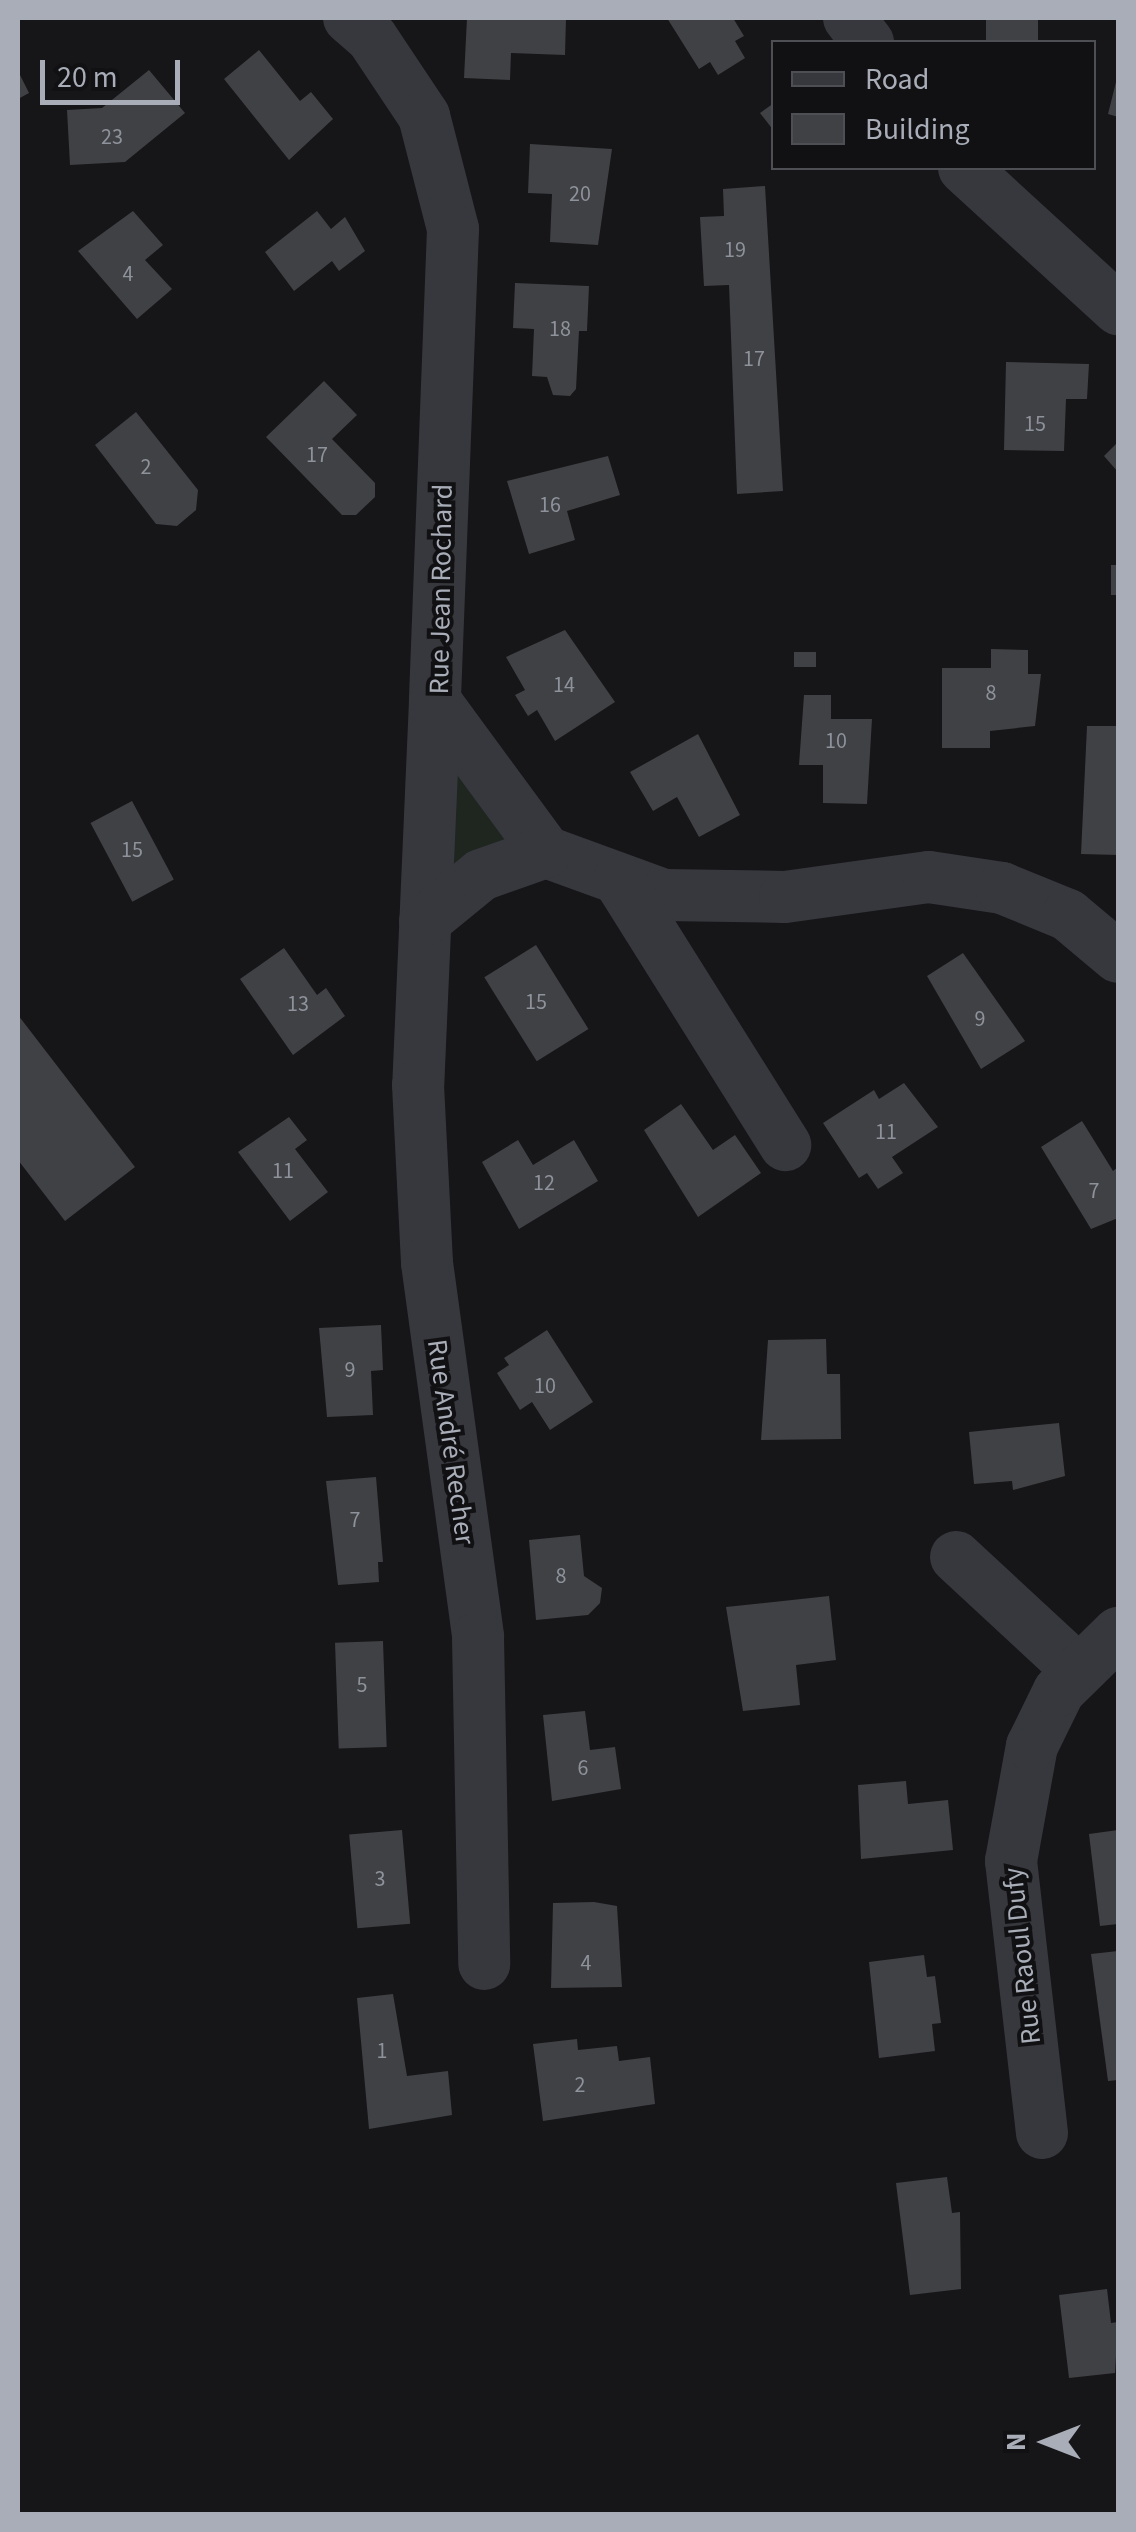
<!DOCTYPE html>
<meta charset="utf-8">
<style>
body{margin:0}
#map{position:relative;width:1136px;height:2532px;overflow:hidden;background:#161618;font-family:"Source Sans 3",sans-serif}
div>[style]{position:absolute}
.green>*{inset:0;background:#1e261f}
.building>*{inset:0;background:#404145;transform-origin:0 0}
.minor>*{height:52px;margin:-26px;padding:0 26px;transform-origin:26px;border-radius:26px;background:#37383d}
span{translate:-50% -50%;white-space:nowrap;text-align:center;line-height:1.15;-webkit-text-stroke:8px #111113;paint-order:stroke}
.number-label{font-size:22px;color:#8e929b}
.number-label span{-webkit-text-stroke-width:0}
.street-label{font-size:28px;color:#a8adb8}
.frame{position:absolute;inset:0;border:20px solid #a8adb8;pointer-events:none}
.legend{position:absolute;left:771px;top:40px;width:325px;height:130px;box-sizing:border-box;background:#111113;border:2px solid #4d4f55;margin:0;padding:12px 18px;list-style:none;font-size:30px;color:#a8adb8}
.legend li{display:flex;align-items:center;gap:20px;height:50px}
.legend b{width:50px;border:2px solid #4d4f55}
.north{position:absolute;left:996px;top:2392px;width:100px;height:100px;-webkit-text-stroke:8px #111113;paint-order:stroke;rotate:270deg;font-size:28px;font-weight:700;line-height:40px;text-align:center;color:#a8adb8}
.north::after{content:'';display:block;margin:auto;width:35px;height:45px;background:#a8adb8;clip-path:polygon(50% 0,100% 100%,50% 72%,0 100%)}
.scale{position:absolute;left:40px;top:60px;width:140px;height:45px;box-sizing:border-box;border:5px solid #a8adb8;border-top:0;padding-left:12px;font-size:30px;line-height:35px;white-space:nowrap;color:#a8adb8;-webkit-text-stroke:8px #111113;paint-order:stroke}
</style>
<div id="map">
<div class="green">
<i style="clip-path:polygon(457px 767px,515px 834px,454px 874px,446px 780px)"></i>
</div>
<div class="building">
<i style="clip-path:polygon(467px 18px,566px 18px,565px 55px,511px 53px,510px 80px,464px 78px)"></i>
<i style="clip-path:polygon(667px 18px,733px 18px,744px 36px,735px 41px,745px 58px,718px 75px,710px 62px,699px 69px)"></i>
<i style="left:986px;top:18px;width:52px;height:24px"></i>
<i style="clip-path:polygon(259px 50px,300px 101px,311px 92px,333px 119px,289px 160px,224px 79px)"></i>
<i style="clip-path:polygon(149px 70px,185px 113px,125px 162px,70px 165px,67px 110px,102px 108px)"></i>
<i style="clip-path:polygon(18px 71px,29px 93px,18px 99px)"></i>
<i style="clip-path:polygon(1117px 78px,1118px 78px,1118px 117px,1108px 114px)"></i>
<i style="clip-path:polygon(774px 103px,774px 131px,760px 113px)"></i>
<i style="clip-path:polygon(530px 144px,612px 149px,598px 245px,550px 242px,552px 194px,528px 193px)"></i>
<i style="clip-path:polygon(765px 186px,783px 491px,737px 494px,729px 285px,704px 286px,700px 217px,724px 216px,723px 189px)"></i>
<i style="clip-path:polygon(133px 211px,163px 245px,145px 260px,172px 289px,137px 319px,78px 251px)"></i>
<i style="clip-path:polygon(317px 211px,331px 229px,345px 217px,365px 251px,339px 271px,332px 261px,294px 291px,265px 252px)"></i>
<i style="clip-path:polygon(515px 283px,589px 286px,587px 331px,579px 331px,576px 389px,570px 396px,553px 395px,547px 377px,532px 376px,534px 329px,513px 328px)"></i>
<i style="clip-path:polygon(1006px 362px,1089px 364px,1087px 399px,1066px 399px,1064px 451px,1004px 450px)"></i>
<i style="clip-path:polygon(324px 381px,357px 415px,332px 439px,375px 483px,375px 497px,356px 515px,342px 515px,266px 437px)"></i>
<i style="clip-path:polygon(136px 412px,198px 490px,196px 510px,177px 526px,156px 524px,95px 445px)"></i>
<i style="clip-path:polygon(1118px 442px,1118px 472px,1104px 456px)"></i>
<i style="clip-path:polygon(608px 456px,620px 495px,567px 511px,575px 540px,529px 554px,507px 481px)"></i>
<i style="left:1111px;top:565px;width:7px;height:30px"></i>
<i style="clip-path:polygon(565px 630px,615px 702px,555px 741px,537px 710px,528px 716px,515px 695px,525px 690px,506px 657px)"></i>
<i style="clip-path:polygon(991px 649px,1028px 650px,1028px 674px,1041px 674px,1035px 726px,990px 731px,990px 748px,942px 748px,942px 668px,991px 668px)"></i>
<i style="left:794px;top:652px;width:22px;height:15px"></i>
<i style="clip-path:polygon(804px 695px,831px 695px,831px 719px,872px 719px,867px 804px,823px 803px,823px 765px,799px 765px)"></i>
<i style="clip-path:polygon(1087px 726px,1118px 726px,1118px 855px,1081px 854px)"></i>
<i style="clip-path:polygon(698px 734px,740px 815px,699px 837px,677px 797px,653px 811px,630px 772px)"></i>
<i style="left:132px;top:801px;width:89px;height:47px;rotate:62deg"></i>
<i style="left:536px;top:945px;width:99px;height:61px;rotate:58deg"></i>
<i style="clip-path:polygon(284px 948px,317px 995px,326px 988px,345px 1016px,293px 1055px,240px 979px)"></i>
<i style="clip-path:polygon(963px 953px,1025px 1041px,981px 1069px,927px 976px)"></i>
<i style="clip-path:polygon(18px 1015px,135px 1167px,65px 1221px,18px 1160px)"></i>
<i style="clip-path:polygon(904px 1083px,938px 1127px,892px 1157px,903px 1173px,878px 1189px,867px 1173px,859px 1178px,823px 1123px,874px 1090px,879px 1099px)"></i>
<i style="clip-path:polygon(681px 1104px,713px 1150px,735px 1135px,761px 1173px,698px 1217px,644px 1130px)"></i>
<i style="clip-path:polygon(289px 1117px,307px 1140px,295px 1149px,328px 1192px,290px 1221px,238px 1152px)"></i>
<i style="clip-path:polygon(1082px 1121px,1113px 1171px,1118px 1167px,1118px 1218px,1091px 1229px,1041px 1147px)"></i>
<i style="clip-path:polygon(518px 1140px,533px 1165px,574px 1140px,598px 1181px,519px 1229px,482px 1162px)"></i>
<i style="clip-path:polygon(381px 1325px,383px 1370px,371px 1371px,373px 1415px,327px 1417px,319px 1328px)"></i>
<i style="clip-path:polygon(547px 1330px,593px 1402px,550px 1430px,532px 1402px,520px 1410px,497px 1373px,509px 1365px,504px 1358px)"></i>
<i style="clip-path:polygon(826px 1339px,827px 1374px,840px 1374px,841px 1439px,761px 1440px,768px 1340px)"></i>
<i style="clip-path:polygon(1059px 1423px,1065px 1476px,1013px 1490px,1012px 1481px,974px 1484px,969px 1432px)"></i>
<i style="clip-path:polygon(376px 1477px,383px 1562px,378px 1562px,379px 1582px,338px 1585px,326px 1481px)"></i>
<i style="clip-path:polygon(580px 1535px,584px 1576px,602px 1588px,600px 1603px,588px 1615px,536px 1620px,529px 1540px)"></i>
<i style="clip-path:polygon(829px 1596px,836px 1660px,796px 1665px,800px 1705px,743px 1711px,726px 1607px)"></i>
<i style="left:383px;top:1641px;width:106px;height:48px;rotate:88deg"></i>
<i style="clip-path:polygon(585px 1711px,590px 1750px,615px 1747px,621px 1789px,552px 1801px,543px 1715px)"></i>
<i style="clip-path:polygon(906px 1781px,908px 1804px,948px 1800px,953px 1850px,861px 1859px,858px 1785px)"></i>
<i style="left:402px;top:1830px;width:94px;height:53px;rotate:85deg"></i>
<i style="clip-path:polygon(1118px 1830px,1118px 1924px,1100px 1926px,1089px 1834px)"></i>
<i style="clip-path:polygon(594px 1902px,617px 1906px,622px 1987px,551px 1988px,553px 1903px)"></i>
<i style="clip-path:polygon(1118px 1951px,1118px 2080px,1108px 2081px,1091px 1954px)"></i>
<i style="clip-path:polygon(924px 1955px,927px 1977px,935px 1976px,941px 2023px,932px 2024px,935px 2051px,879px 2058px,869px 1962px)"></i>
<i style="clip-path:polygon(393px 1994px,407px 2076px,448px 2071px,452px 2115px,369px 2129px,357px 1998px)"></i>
<i style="clip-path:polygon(577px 2039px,578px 2050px,617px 2046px,619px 2061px,650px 2057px,655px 2104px,543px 2121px,533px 2044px)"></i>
<i style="clip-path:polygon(947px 2177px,952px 2213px,960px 2212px,961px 2289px,910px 2295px,896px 2183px)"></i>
<i style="clip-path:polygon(1107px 2289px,1111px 2323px,1118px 2322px,1115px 2373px,1069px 2378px,1059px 2295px)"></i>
</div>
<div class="minor">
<i style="left:349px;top:18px;width:30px;rotate:41deg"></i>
<i style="left:372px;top:38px;width:94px;rotate:56.3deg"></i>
<i style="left:424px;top:116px;width:117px;rotate:75.6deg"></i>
<i style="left:453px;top:229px;width:472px;rotate:92.2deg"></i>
<i style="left:435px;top:701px;width:187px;rotate:53.7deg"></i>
<i style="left:546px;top:852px;width:126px;rotate:20deg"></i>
<i style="left:664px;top:895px;width:121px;rotate:0.9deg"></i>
<i style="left:785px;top:897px;width:145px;rotate:-7.9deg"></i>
<i style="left:929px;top:877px;width:74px;rotate:8.6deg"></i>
<i style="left:1002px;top:888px;width:71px;rotate:22.2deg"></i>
<i style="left:1068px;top:915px;width:65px;rotate:40deg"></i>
<i style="left:849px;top:18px;width:31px;rotate:52deg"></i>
<i style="left:964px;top:168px;width:209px;rotate:42.5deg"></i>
<i style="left:435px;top:701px;width:384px;rotate:92.5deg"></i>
<i style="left:418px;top:1085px;width:178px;rotate:87.1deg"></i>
<i style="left:427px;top:1263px;width:377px;rotate:82.2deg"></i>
<i style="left:478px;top:1637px;width:327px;rotate:88.9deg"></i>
<i style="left:619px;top:880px;width:313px;rotate:57.9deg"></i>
<i style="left:425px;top:921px;width:72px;rotate:-39.4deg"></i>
<i style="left:481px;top:875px;width:69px;rotate:-19.5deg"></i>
<i style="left:956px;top:1557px;width:166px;rotate:42.8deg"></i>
<i style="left:1042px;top:2133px;width:274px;rotate:-96.5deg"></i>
<i style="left:1011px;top:1861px;width:117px;rotate:-79.7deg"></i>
<i style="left:1032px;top:1746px;width:61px;rotate:-63.9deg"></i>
<i style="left:1059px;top:1691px;width:83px;rotate:-44.5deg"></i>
</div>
<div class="number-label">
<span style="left:112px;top:138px">23</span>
<span style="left:580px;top:195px">20</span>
<span style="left:735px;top:251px">19</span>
<span style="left:128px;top:275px">4</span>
<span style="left:560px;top:330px">18</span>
<span style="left:754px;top:360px">17</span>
<span style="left:1035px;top:425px">15</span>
<span style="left:317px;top:456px">17</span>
<span style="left:146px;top:468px">2</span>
<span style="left:550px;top:506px">16</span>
<span style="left:564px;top:686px">14</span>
<span style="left:991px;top:694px">8</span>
<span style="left:836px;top:742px">10</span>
<span style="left:132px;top:851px">15</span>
<span style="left:536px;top:1003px">15</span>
<span style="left:298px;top:1005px">13</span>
<span style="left:980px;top:1020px">9</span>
<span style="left:886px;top:1133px">11</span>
<span style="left:283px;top:1172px">11</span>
<span style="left:544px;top:1184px">12</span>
<span style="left:1094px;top:1192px">7</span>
<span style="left:350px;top:1371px">9</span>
<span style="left:545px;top:1387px">10</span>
<span style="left:355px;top:1521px">7</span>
<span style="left:561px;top:1577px">8</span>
<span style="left:362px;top:1686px">5</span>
<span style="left:583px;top:1769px">6</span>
<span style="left:380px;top:1880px">3</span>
<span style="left:586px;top:1964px">4</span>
<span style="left:382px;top:2052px">1</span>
<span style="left:580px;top:2086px">2</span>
</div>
<div class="street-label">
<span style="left:441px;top:589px;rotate:-89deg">Rue Jean Rochard</span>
<span style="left:451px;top:1442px;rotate:82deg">Rue André Recher</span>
<span style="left:1022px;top:1956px;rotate:-96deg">Rue Raoul Dufy</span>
</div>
<div class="frame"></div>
<ul class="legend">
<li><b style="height:12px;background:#37383d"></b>Road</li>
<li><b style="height:28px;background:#404145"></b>Building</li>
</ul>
<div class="north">N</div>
<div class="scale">20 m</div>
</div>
